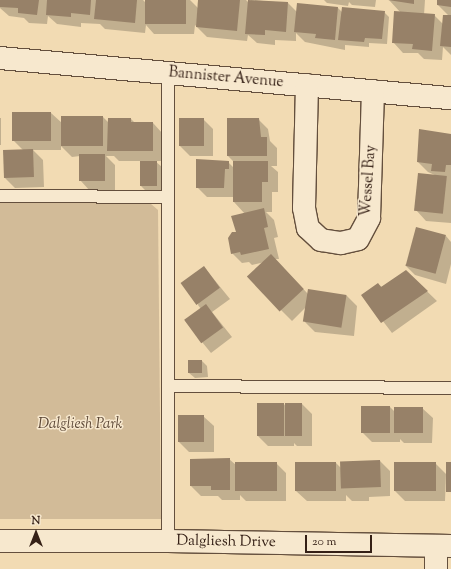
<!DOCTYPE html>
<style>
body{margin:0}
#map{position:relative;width:451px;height:569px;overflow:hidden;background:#f2dbb3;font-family:"Sorts Mill Goudy",serif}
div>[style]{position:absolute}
.green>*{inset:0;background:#d2bb98}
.shadow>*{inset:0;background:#0003;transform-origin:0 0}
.building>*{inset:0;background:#978168;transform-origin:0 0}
.roads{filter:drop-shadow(1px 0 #644f3d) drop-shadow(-1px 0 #644f3d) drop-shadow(0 1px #644f3d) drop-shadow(0 -1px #644f3d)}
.service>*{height:12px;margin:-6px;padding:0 6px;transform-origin:6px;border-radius:6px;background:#f7e8ce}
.minor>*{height:22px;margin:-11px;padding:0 11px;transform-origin:11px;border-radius:11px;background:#f7e8ce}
span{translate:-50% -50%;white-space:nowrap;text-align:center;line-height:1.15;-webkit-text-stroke:3px #f7e8ce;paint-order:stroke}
.street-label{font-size:15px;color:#352016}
.park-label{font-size:15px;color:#5c4736;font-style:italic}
.north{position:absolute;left:16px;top:513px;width:40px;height:40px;-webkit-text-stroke:3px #f7e8ce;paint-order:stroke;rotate:0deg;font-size:11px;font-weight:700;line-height:16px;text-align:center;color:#352016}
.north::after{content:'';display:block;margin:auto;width:14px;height:18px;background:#352016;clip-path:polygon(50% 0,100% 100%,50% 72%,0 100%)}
.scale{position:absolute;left:305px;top:535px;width:67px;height:18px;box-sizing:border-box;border:2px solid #352016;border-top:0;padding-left:5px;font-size:12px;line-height:14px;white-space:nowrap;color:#352016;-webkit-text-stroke:3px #f7e8ce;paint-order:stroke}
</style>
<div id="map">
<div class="green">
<i style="clip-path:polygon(0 201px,136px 202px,151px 204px,158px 210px,161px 519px,0 519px)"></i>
</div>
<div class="shadow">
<i style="clip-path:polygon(0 0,143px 0,146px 3px,146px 0,190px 0,198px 8px,199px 0,246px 0,249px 3px,251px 0,288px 3px,297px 12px,338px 8px,342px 12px,384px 12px,389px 17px,387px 44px,369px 43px,369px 47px,345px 45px,345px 50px,305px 42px,296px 33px,296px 41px,275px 40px,275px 45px,257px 43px,248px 35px,247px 41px,207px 37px,195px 25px,194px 34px,154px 34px,146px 25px,145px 33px,105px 29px,100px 24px,81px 23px,81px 27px,57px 24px,48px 16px,47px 24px,29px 23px,24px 18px,9px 16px,0 8px)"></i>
<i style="clip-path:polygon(324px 0,376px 0,375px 7px,352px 5px,349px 2px,348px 6px,327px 3px)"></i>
<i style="clip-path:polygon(389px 0,425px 0,424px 15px,434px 15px,443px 24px,449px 16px,438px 5px,438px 0,451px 0,451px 55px,443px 47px,442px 60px,424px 59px,418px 53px,403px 53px,393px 42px,401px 13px)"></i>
<i style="clip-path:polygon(13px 113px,51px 113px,62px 123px,103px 117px,109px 123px,131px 119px,135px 123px,153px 123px,163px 134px,163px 161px,155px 161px,162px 167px,162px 191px,146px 191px,141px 186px,141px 161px,119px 161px,114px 156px,106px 156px,115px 165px,115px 191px,90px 191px,80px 180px,80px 156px,72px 157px,61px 146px,61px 150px,33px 150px,43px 160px,44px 187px,15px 188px,5px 178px,23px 150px,13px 140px)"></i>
<i style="left:0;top:118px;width:1px;height:27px"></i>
<i style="clip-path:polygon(180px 119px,203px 119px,213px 129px,213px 156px,190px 156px,180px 146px)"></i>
<i style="clip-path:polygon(258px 119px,268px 129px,270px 141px,277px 148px,277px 166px,271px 166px,278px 172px,278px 192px,272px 192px,272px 212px,266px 212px,274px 220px,278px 237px,274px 238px,279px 259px,275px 259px,308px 294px,308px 290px,347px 296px,357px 306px,354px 336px,315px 332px,305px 322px,307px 306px,292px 321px,249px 278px,265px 262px,252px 265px,249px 262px,242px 263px,232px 253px,245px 214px,234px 202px,234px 197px,207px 197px,197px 187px,228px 162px,234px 168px,234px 162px,228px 156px)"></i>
<i style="clip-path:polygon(451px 135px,451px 223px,426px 221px,416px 210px,437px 176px,428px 172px,418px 162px)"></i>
<i style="clip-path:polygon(446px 236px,451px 242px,451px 264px,446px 284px,415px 275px,405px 265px)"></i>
<i style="clip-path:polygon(204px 267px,230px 299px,212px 312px,232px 337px,211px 353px,185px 321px,201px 309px,198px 305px)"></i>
<i style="clip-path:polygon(406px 271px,437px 301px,392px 333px,363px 295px,378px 284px,382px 287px)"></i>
<i style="clip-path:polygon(202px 361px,207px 366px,208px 377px,195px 378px,189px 373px)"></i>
<i style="clip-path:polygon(284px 404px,286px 407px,302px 404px,312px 414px,312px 446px,297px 446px,294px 443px,294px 446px,268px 446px,258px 436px)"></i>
<i style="clip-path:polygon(362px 407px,390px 407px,394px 411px,422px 408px,433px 418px,432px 443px,404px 443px,400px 439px,400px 442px,372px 442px,362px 432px)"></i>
<i style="clip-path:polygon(203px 416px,214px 426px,214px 452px,189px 452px,179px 442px)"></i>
<i style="clip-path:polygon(229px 459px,236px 465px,276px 463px,286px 473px,286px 501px,246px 501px,240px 495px,240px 500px,222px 500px,218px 496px,201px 496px,191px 486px)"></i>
<i style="clip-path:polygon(380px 461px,390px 471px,390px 496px,369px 497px,369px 501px,352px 501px,346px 495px,346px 501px,307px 501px,296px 491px,336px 463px,341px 468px)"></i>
<i style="clip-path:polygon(435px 463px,446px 474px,445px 501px,405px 501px,395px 491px)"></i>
</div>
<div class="building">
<i style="clip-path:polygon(0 0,39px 0,37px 15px,18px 13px,18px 8px,0 7px)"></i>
<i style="clip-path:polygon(47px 0,91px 0,90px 15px,71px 13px,71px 17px,46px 15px)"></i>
<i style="clip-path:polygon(96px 0,137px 0,135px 23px,94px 19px)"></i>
<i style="left:145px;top:0;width:41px;height:24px"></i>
<i style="clip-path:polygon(198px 0,240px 0,237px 31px,196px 27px)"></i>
<i style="clip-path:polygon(248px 0,288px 2px,286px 32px,265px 30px,265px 35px,245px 34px)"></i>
<i style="clip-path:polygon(388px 0,414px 0,414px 4px)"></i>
<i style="clip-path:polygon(437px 0,451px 0,451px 7px,437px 5px)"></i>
<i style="clip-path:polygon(297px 3px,338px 7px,335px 40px,315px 38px,316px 34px,294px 32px)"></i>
<i style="clip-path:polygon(342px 7px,385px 11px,382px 39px,365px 38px,364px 42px,338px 40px)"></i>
<i style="clip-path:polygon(394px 11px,435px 14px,432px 51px,412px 49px,413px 44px,392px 43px)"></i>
<i style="clip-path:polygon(443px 15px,451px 15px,451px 47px,440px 46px)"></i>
<i style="left:12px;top:112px;width:39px;height:29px"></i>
<i style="left:103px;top:116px;width:30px;height:42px;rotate:90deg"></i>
<i style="clip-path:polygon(108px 118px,131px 118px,131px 122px,153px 122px,153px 151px,107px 151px)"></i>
<i style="left:179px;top:118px;width:25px;height:28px"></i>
<i style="clip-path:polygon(227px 118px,259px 118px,261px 137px,267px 137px,267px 156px,227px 156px)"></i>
<i style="clip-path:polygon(419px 129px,451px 134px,451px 165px,446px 165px,445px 172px,431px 171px,432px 164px,417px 162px)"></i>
<i style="left:33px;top:149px;width:28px;height:30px;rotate:88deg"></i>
<i style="left:79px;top:154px;width:26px;height:27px"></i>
<i style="clip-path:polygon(196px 159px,229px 161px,229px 169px,225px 169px,224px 188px,196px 188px)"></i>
<i style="left:140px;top:161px;width:17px;height:25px"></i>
<i style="clip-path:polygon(233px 161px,268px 161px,268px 182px,262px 182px,262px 202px,233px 202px)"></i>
<i style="left:418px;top:173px;width:29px;height:38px;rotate:6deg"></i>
<i style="clip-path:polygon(264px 208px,268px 227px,264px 228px,269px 249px,241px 255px,240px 252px,231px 254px,228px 238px,232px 232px,236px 232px,231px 216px)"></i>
<i style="left:416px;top:227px;width:31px;height:40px;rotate:15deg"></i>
<i style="left:271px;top:254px;width:48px;height:33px;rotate:47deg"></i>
<i style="left:204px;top:266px;width:27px;height:29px;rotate:54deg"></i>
<i style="clip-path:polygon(406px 270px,428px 291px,381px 323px,361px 295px,378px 283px,381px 287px)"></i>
<i style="left:308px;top:289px;width:39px;height:33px;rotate:9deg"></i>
<i style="left:206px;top:304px;width:29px;height:27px;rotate:54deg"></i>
<i style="left:188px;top:360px;width:14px;height:13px"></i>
<i style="left:257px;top:403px;width:27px;height:33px"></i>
<i style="left:285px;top:403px;width:17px;height:33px"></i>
<i style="left:361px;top:406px;width:29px;height:27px"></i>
<i style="left:394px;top:407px;width:29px;height:26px"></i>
<i style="left:178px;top:415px;width:26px;height:27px"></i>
<i style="clip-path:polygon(230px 458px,230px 490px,211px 490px,211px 486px,190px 486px,190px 459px)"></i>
<i style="left:380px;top:460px;width:27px;height:40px;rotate:88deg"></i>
<i style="left:235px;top:462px;width:42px;height:29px"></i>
<i style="left:295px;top:462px;width:41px;height:29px"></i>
<i style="left:394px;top:462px;width:42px;height:29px"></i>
<i style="left:446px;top:462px;width:5px;height:30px"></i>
</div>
<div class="roads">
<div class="service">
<i style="left:168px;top:73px;width:468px;rotate:90deg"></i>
<i style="left:0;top:196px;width:168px;rotate:0.3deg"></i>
<i style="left:168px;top:386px;width:283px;rotate:0.4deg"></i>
</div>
<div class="minor">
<i style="left:0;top:58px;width:453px;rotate:5.1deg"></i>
<i style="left:307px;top:85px;width:123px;rotate:91.4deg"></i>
<i style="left:304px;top:208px;width:20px;rotate:79deg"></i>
<i style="left:308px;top:228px;width:18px;rotate:43deg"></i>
<i style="left:321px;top:240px;width:20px;rotate:9deg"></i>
<i style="left:341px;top:243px;width:17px;rotate:-13deg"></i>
<i style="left:358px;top:239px;width:24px;rotate:-62deg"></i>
<i style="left:369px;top:218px;width:127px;rotate:-88.2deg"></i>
<i style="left:0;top:541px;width:168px"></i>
<i style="left:168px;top:541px;width:283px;rotate:1deg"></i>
<i style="left:436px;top:546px;width:23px;rotate:90deg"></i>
</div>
</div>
<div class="street-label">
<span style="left:226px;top:78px;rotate:5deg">Bannister Avenue</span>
<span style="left:369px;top:181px;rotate:-86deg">Wessel Bay</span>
<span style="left:226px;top:542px;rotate:1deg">Dalgliesh Drive</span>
</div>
<div class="park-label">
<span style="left:80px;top:425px">Dalgliesh Park</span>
</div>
<div class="north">N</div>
<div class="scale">20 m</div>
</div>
